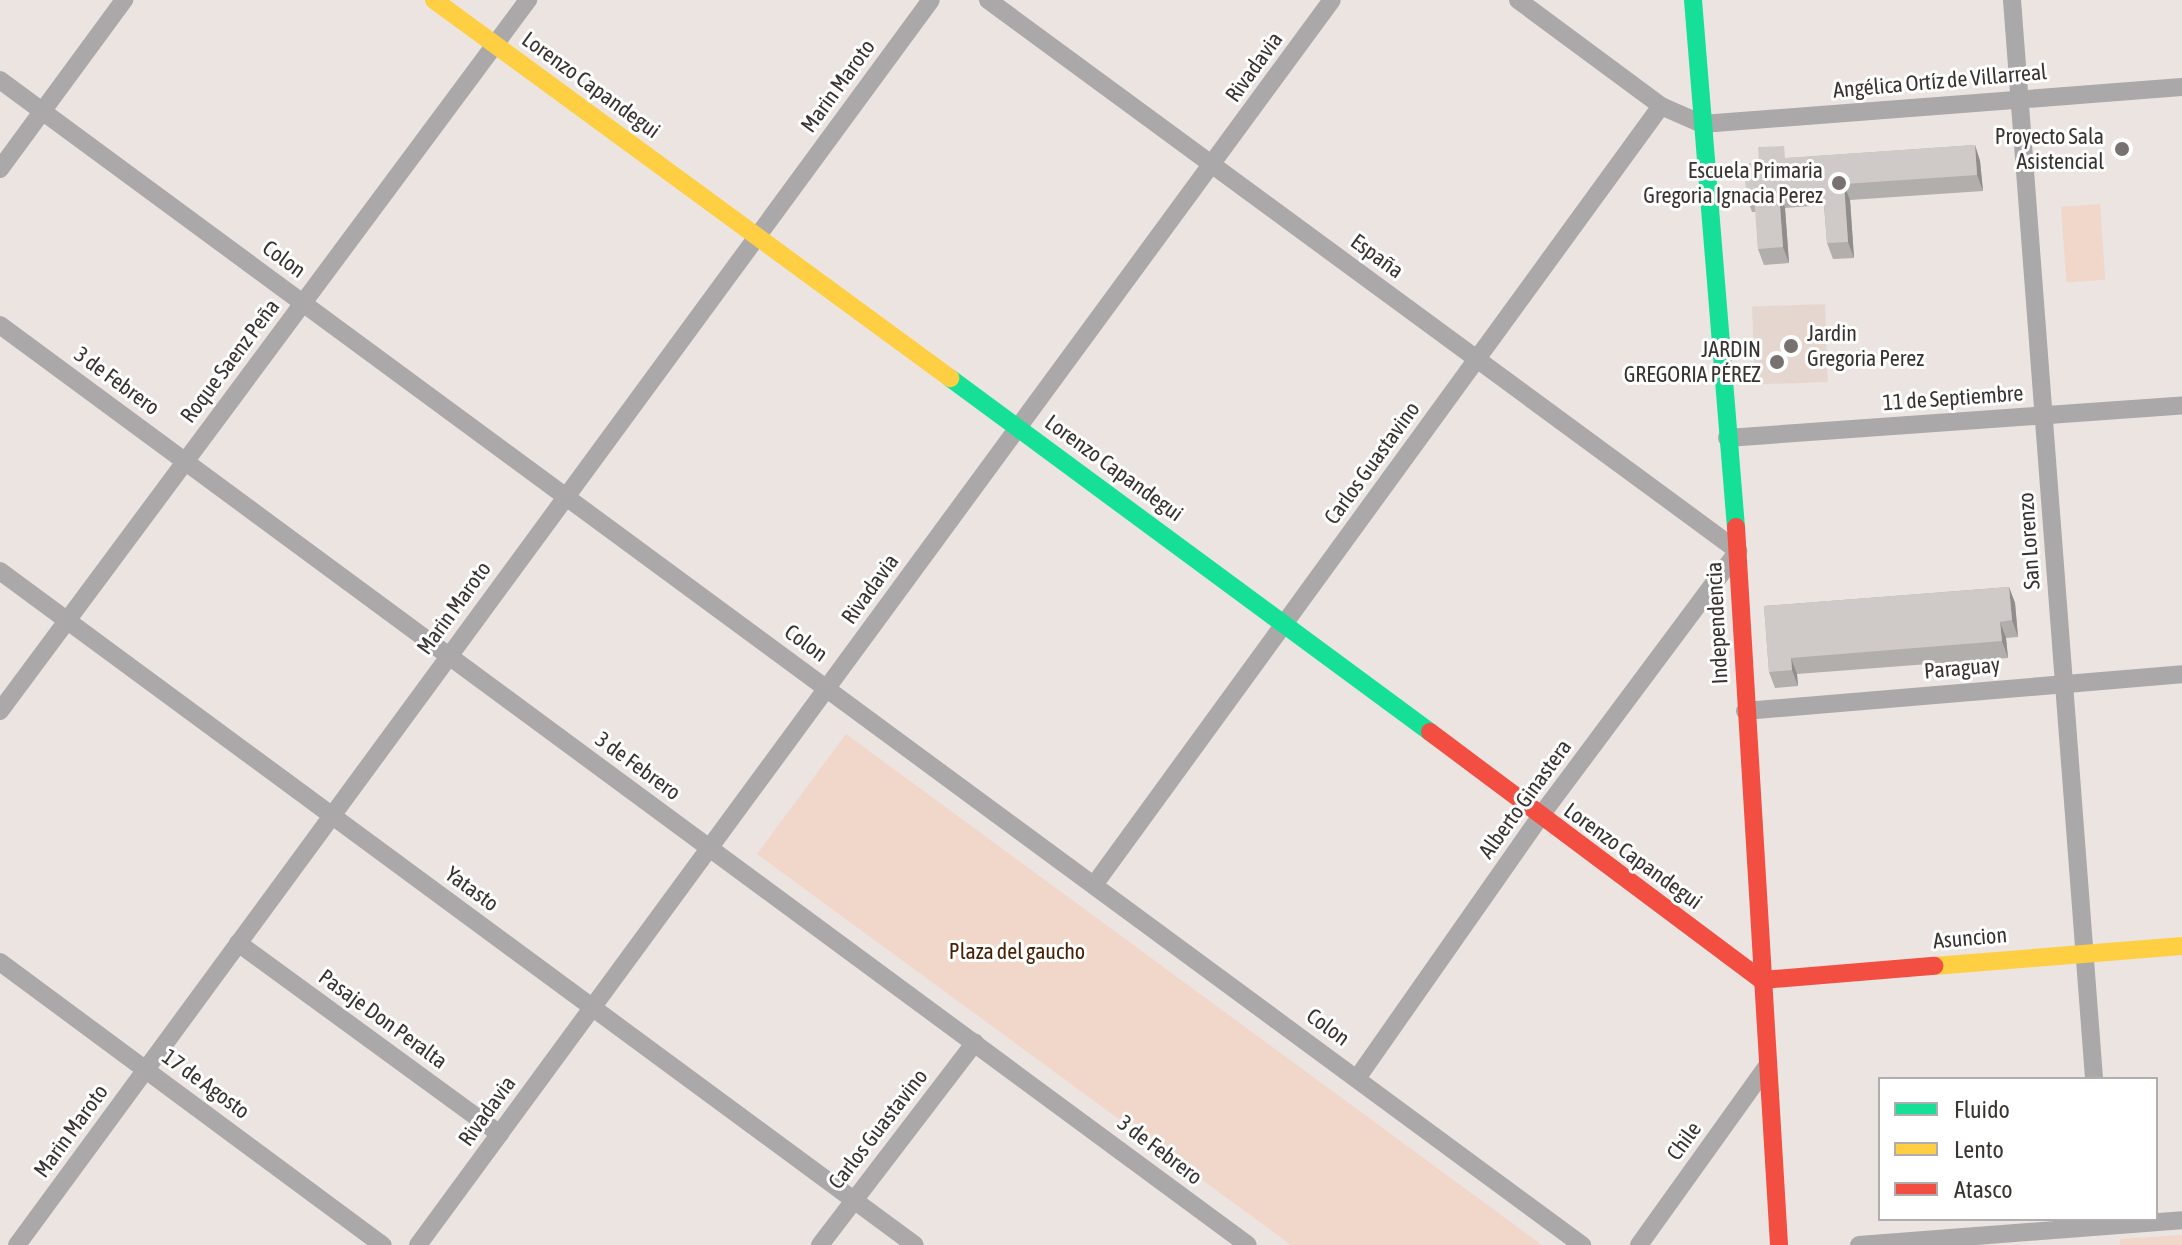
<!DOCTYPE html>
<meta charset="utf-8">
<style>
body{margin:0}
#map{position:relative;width:2182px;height:1245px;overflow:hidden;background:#ebe4e1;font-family:"Asap Condensed",sans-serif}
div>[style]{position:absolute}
.built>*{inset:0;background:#e5d7d0;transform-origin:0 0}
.green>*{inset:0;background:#f0d7c9;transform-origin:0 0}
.street>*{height:18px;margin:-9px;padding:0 9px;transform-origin:9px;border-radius:9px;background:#aaa8a8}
.fast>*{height:18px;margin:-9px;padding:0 9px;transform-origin:9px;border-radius:9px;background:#16e098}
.slow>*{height:18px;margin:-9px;padding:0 9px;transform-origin:9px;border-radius:9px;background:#ffcf43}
.jam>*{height:18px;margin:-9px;padding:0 9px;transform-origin:9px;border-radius:9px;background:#f24e42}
.wall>*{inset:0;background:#b2aeac}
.shaded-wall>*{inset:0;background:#918d8c}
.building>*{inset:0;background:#cfcac8}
.dots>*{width:22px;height:22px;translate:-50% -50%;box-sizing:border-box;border:4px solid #fff;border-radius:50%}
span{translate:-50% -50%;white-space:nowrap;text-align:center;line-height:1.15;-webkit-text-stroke:6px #fff;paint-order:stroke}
.street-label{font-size:22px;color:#383331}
.poi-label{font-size:22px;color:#383331}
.right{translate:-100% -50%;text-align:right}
.left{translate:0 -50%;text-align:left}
.park-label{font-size:22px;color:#482106}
.legend{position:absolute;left:1878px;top:1077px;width:280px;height:144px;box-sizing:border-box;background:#fff;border:2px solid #afadad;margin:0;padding:10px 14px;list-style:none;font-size:24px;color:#383331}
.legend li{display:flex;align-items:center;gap:16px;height:40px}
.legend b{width:40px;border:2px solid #afadad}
</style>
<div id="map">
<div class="built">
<i style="left:1825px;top:304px;width:78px;height:73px;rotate:88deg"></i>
</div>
<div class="green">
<i style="left:2100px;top:204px;width:76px;height:39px;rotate:86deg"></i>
<i style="clip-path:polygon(846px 734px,1542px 1245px,1291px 1245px,757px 854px)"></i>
<i style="clip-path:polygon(2182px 1235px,2182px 1245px,2120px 1245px,2120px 1239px)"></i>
</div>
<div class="street">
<i style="left:988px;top:0;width:931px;rotate:36.3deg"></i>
<i style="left:1738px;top:551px;width:332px;rotate:126.7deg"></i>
<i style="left:1540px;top:817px;width:319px;rotate:125deg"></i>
<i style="left:1518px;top:0;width:178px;rotate:36.5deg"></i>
<i style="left:2012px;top:0;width:1082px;rotate:85.65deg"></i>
<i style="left:0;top:80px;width:1965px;rotate:36.37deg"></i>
<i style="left:0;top:169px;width:210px;rotate:-53.7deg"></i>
<i style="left:0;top:325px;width:1550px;rotate:36.4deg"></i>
<i style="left:1727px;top:438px;width:456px;rotate:-4.1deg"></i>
<i style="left:0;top:571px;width:1136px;rotate:36.38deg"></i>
<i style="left:0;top:711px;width:886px;rotate:-53.4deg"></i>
<i style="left:1745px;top:711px;width:439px;rotate:-4.8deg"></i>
<i style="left:1094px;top:885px;width:963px;rotate:-53.95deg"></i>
<i style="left:1661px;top:106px;width:45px;rotate:23.7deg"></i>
<i style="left:1702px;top:124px;width:481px;rotate:-4.4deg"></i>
<i style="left:238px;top:943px;width:324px;rotate:36.1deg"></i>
<i style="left:0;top:962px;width:476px;rotate:36.5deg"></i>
<i style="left:17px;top:1245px;width:1544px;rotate:-53.72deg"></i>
<i style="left:418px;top:1245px;width:1544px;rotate:-53.72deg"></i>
<i style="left:820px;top:1245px;width:255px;rotate:-52.6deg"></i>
<i style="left:1639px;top:1245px;width:221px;rotate:-54.4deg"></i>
<i style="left:1859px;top:1245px;width:324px;rotate:-4.4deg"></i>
</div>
<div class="fast">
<i style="left:1693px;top:0;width:529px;rotate:85.34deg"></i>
<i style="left:950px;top:378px;width:596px;rotate:36.41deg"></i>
</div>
<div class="slow">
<i style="left:434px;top:0;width:640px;rotate:36.22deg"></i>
<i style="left:1934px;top:966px;width:249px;rotate:-4.6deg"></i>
</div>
<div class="jam">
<i style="left:1736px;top:527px;width:719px;rotate:86.57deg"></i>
<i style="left:1430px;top:732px;width:414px;rotate:36.8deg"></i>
<i style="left:1762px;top:980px;width:173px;rotate:-4.7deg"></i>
</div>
<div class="wall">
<i style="clip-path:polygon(1975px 145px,1980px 161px,1983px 191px,1850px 200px,1854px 258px,1833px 259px,1827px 243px,1824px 205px,1785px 208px,1789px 263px,1764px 265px,1758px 249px,1756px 212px,1752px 212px,1746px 196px,1750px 173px,1789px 158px)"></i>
<i style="clip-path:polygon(2009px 587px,2015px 603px,2018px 637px,2006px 638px,2008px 658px,1797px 674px,1798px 686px,1775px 688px,1769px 672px,1764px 606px)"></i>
</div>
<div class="shaded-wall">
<i style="clip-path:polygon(1975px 145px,1980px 161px,1983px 191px,1977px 175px)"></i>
<i style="clip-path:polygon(1844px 184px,1850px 200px,1854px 258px,1848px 242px)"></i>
<i style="clip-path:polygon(1779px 192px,1785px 208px,1789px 263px,1783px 247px)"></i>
<i style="clip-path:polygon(2009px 587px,2015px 603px,2018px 637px,2012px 620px)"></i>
<i style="clip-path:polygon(2000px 622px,2006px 638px,2008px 658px,2002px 641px)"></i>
<i style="clip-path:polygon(1791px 658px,1797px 674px,1798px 686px,1792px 670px)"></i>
</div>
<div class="building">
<i style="clip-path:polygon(1975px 145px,1977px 175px,1844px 184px,1848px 242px,1827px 243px,1823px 189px,1779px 192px,1783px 247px,1758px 249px,1754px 196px,1746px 196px,1745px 174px,1750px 173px,1749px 163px,1759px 162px,1758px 147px,1784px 146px,1785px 158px)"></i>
<i style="clip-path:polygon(2009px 587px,2012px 620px,2000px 622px,2002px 641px,1791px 658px,1792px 670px,1769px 672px,1764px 606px)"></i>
</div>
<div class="dots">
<i style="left:2122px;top:149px;background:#77716f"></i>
<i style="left:1839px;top:183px;background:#77716f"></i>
<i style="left:1791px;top:346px;background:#77716f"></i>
<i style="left:1777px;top:362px;background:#77716f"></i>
</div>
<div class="street-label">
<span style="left:1254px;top:67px;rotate:-54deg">Rivadavia</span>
<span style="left:1940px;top:81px;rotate:-5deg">Angélica Ortíz de Villarreal</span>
<span style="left:591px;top:85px;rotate:36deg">Lorenzo Capandegui</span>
<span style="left:838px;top:86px;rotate:-54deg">Marin Maroto</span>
<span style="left:1377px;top:256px;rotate:36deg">España</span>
<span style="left:284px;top:259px;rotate:36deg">Colon</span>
<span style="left:230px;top:361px;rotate:-53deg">Roque Saenz Peña</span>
<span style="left:117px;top:381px;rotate:36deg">3 de Febrero</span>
<span style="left:1953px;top:398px;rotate:-4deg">11 de Septiembre</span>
<span style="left:1372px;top:463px;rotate:-54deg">Carlos Guastavino</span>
<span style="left:1114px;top:468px;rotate:36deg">Lorenzo Capandegui</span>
<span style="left:2029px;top:541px;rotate:-94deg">San Lorenzo</span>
<span style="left:870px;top:589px;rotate:-54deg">Rivadavia</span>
<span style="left:454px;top:608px;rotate:-54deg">Marin Maroto</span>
<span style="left:1717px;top:623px;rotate:-93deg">Independencia</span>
<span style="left:806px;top:643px;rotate:36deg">Colon</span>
<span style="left:1962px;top:668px;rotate:-5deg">Paraguay</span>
<span style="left:638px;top:766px;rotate:36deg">3 de Febrero</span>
<span style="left:1525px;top:799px;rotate:-54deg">Alberto Ginastera</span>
<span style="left:1633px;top:856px;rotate:36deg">Lorenzo Capandegui</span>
<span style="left:472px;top:889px;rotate:36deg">Yatasto</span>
<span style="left:1970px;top:938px;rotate:-5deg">Asuncion</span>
<span style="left:383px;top:1019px;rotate:36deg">Pasaje Don Peralta</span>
<span style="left:1328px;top:1027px;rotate:36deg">Colon</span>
<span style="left:206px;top:1084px;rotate:36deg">17 de Agosto</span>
<span style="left:487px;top:1111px;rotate:-54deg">Rivadavia</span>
<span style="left:878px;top:1129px;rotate:-52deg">Carlos Guastavino</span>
<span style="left:71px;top:1131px;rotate:-54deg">Marin Maroto</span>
<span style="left:1684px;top:1141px;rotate:-54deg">Chile</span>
<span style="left:1160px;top:1150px;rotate:37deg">3 de Febrero</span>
</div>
<div class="poi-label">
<span class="right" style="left:2104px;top:149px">Proyecto Sala<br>Asistencial</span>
<span class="right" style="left:1823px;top:183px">Escuela Primaria<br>Gregoria Ignacia Perez</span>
<span class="left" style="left:1807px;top:346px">Jardin<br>Gregoria Perez</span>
<span class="right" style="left:1761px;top:362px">JARDIN<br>GREGORIA PÉREZ</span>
</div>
<div class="park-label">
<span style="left:1017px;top:952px">Plaza del gaucho</span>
</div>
<ul class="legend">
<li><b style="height:10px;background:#16e098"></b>Fluido</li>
<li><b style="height:10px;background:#ffcf43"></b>Lento</li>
<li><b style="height:10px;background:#f24e42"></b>Atasco</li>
</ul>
</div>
